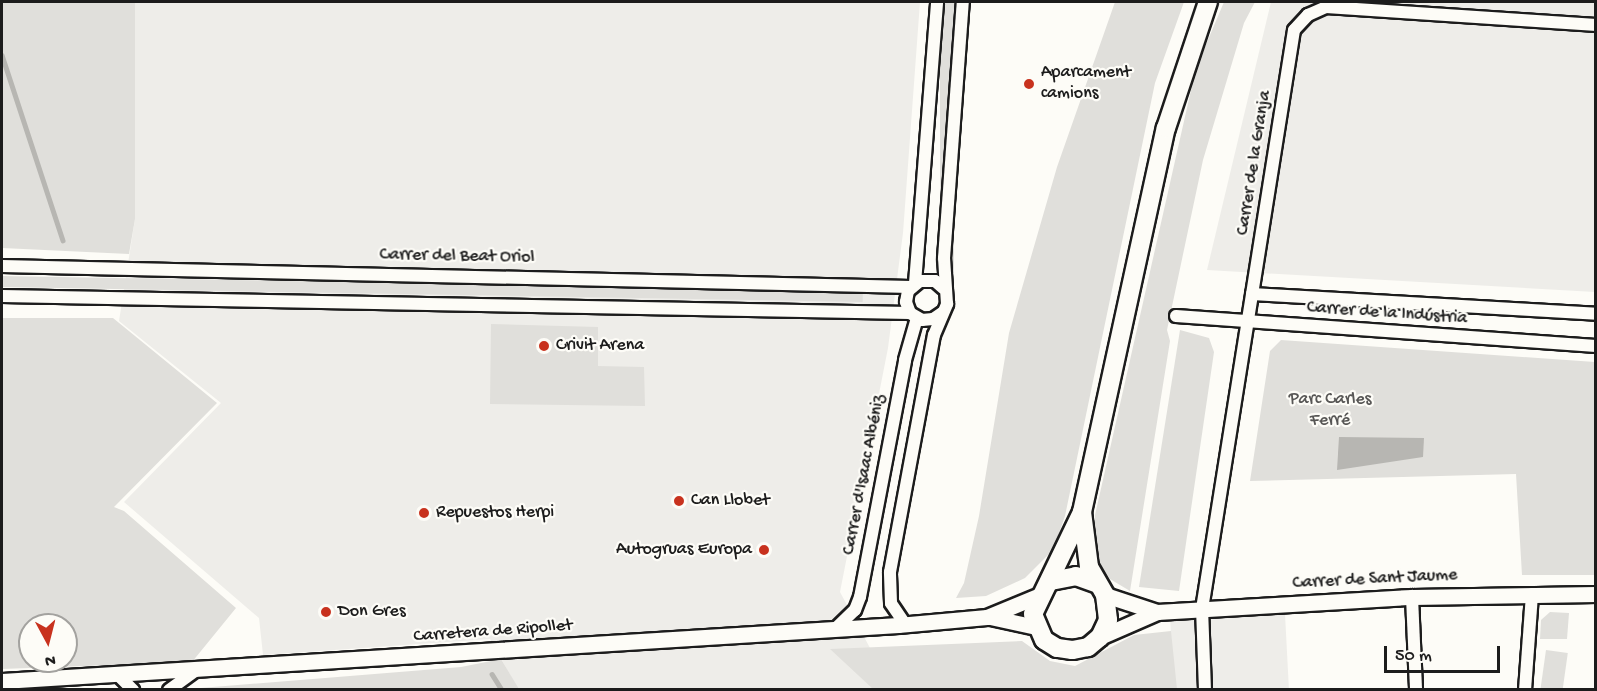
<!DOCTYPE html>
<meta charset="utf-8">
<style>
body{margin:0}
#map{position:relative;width:1597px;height:691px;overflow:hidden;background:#fdfcf7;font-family:"Gochi Hand",sans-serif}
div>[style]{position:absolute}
.built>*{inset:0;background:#eeede9;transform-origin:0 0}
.green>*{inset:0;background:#e0dfdb;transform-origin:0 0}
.water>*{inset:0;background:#b7b6b2}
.stream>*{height:4.5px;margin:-2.25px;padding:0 2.25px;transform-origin:2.25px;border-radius:2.25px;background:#b7b6b2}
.roads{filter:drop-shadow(2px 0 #1c1c1c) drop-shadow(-2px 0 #1c1c1c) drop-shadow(0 2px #1c1c1c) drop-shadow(0 -2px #1c1c1c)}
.minor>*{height:12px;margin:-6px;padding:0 6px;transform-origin:6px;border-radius:6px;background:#fdfcf7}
.tertiary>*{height:15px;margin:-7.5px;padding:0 7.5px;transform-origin:7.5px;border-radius:7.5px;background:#fdfcf7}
.secondary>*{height:18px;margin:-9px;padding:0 9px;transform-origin:9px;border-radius:9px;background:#fdfcf7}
.dots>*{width:16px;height:16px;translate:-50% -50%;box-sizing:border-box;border:3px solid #fdfcf7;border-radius:50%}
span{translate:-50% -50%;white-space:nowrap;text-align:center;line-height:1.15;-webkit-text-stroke:4.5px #fdfcf7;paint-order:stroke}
.poi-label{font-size:18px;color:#1c1c1c}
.left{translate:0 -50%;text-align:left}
.right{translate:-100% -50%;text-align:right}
.street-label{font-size:18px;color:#1c1c1c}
.park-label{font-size:18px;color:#575655}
.frame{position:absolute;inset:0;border:3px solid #1c1c1c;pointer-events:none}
.north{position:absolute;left:18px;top:613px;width:60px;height:60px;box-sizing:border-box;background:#fdfcf7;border:2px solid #a3a29f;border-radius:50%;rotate:173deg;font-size:16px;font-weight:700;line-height:24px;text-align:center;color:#1c1c1c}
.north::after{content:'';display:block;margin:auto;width:21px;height:27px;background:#c8321e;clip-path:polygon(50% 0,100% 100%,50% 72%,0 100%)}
.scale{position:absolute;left:1384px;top:646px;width:116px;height:27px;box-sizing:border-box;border:3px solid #1c1c1c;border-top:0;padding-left:8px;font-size:18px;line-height:21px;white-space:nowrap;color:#1c1c1c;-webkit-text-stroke:4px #fdfcf7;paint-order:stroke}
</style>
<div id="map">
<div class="built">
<i style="clip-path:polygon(135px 2px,920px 2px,903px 233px,888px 348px,840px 592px,892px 689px,518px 689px,490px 639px,263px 655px,259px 618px,124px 502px,221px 403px,119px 321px,135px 219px)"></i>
<i style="clip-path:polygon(1271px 2px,1595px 2px,1595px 292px,1207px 270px)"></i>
<i style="left:1285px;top:614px;width:75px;height:115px;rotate:87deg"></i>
</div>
<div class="green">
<i style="clip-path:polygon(2px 2px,135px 2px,135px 219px,129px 254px,2px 248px)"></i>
<i style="left:940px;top:2px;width:14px;height:271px"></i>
<i style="clip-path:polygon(1115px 2px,1184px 2px,1155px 83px,1065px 516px,1053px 550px,1025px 578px,986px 596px,956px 598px,964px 583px,979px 516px,1009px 333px,1057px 167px)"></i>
<i style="clip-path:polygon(1224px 2px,1255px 2px,1244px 23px,1203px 160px,1167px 330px,1170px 341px,1130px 591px,1110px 579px,1100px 564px,1094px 543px,1095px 515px,1196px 68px)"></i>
<i style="left:2px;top:276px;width:861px;height:11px;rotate:1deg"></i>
<i style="clip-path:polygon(evenodd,2px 318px,113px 318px,217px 403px,114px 507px,124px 511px,236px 608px,192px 662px,2px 669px,2px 318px,30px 625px,66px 625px,66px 661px,30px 661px,30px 625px)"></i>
<i style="clip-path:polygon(491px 324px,598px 327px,598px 366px,644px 367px,645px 406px,490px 404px)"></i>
<i style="clip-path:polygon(1180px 330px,1209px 338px,1214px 352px,1179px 591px,1139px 587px)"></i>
<i style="clip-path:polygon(1281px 340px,1595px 362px,1595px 575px,1522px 575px,1516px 474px,1250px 481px,1270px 351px)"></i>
<i style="clip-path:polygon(1550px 612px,1569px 613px,1567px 639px,1540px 639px,1541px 620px)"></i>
<i style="clip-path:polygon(1171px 631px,1177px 689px,873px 689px,830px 649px,1022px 641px,1050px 661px,1075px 666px,1134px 635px)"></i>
<i style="left:1546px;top:650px;width:22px;height:39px;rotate:8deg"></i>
<i style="clip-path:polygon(501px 659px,519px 689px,188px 689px,461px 667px)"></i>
</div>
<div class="water">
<i style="clip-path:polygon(1339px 437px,1424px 438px,1423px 457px,1337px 470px)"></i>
</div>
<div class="stream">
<i style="left:2px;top:55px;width:195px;rotate:71.8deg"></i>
<i style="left:492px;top:674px;width:19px;rotate:58deg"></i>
</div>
<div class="roads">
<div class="minor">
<i style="left:2px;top:266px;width:909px;rotate:1.32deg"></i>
<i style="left:915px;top:283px;width:282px;rotate:-85.5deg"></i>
<i style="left:1252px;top:294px;width:345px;rotate:3.3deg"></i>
<i style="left:2px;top:296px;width:908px;rotate:1.07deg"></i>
<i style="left:942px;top:313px;width:11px;rotate:146deg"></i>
<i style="left:933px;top:319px;width:11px;rotate:175deg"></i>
<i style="left:922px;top:320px;width:14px;rotate:-150deg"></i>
<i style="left:910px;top:313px;width:12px;rotate:-110deg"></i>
<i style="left:906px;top:302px;width:11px;rotate:-80deg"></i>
<i style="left:908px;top:291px;width:16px;rotate:-40deg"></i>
<i style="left:920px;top:281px;width:15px"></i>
<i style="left:935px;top:281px;width:11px;rotate:41deg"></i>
<i style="left:1176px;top:316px;width:421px;rotate:4.1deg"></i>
<i style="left:1412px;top:597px;width:93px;rotate:87.5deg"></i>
<i style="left:905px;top:624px;width:25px;rotate:-124deg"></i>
<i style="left:891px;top:603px;width:31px;rotate:-92deg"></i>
<i style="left:890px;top:572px;width:241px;rotate:-79.5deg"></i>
<i style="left:934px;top:335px;width:34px;rotate:-67deg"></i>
<i style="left:947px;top:304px;width:46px;rotate:-93.7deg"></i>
<i style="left:944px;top:258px;width:257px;rotate:-85.8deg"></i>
<i style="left:834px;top:630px;width:29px;rotate:-44deg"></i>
<i style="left:855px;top:610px;width:14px;rotate:-69deg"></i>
<i style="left:860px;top:597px;width:241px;rotate:-79.2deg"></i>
<i style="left:905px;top:360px;width:44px;rotate:-74.1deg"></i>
<i style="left:117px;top:674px;width:23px;rotate:45deg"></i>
<i style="left:169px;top:690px;width:34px;rotate:-36deg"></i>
<i style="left:1205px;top:690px;width:81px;rotate:-92.1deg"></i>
<i style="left:1202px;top:609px;width:586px;rotate:-80.97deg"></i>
<i style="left:1294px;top:30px;width:21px;rotate:-47deg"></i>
<i style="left:1308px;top:15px;width:20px;rotate:-24deg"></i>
<i style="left:1326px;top:7px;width:271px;rotate:3.8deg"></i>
<i style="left:1525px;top:690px;width:96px;rotate:-85.8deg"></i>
</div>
<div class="tertiary">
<i style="left:1105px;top:595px;width:55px;rotate:18.1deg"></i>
<i style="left:990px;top:617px;width:47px;rotate:12.3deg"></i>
<i style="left:1100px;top:637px;width:62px;rotate:-23.7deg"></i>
<i style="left:1157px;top:612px;width:255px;rotate:-3.4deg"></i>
<i style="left:1412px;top:597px;width:184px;rotate:-0.9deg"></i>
<i style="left:2px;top:681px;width:898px;rotate:-3.58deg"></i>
<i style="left:898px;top:625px;width:89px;rotate:-5.1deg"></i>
<i style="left:987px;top:617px;width:57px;rotate:-22.5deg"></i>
</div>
<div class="secondary">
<i style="left:1082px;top:512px;width:55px;rotate:82.7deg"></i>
<i style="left:1089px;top:567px;width:32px;rotate:60deg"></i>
<i style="left:1105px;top:595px;width:25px;rotate:83deg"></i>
<i style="left:1108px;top:620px;width:19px;rotate:115deg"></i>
<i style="left:1100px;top:637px;width:16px;rotate:140deg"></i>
<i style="left:1088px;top:647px;width:16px;rotate:169deg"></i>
<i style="left:1072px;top:650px;width:15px;rotate:-172deg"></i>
<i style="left:1057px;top:648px;width:15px;rotate:-148deg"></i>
<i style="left:1044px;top:640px;width:28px;rotate:-113deg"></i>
<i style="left:1033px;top:614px;width:113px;rotate:-64.3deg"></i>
<i style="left:1082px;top:512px;width:393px;rotate:-77.7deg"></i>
<i style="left:1166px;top:128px;width:133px;rotate:-71.6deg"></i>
<i style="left:1051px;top:581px;width:25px;rotate:-11deg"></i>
<i style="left:1076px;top:576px;width:20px;rotate:20deg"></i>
</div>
</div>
<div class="dots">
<i style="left:1029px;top:84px;background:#c8321e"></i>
<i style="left:544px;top:346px;background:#c8321e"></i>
<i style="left:679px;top:501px;background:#c8321e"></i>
<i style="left:424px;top:513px;background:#c8321e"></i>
<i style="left:764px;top:550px;background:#c8321e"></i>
<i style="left:326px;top:612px;background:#c8321e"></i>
</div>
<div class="poi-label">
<span class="left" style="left:1041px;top:84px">Aparcament<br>camions</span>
<span class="left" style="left:556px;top:346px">Crivit Arena</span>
<span class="left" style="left:691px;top:501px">Can Llobet</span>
<span class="left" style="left:436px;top:513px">Repuestos Herpi</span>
<span class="right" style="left:752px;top:550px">Autogruas Europa</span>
<span class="left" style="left:338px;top:612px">Don Gres</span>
</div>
<div class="street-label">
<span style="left:1255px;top:163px;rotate:-81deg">Carrer de la Granja</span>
<span style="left:457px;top:257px;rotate:1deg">Carrer del Beat Oriol</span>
<span style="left:1387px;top:314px;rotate:4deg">Carrer de la Indústria</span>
<span style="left:865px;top:475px;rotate:-79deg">Carrer d'Isaac Albéniz</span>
<span style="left:1375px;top:580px;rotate:-3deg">Carrer de Sant Jaume</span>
<span style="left:493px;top:632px;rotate:-4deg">Carretera de Ripollet</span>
</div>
<div class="park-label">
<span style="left:1330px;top:411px">Parc Carles<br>Ferré</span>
</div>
<div class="frame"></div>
<div class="north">N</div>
<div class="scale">50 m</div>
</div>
